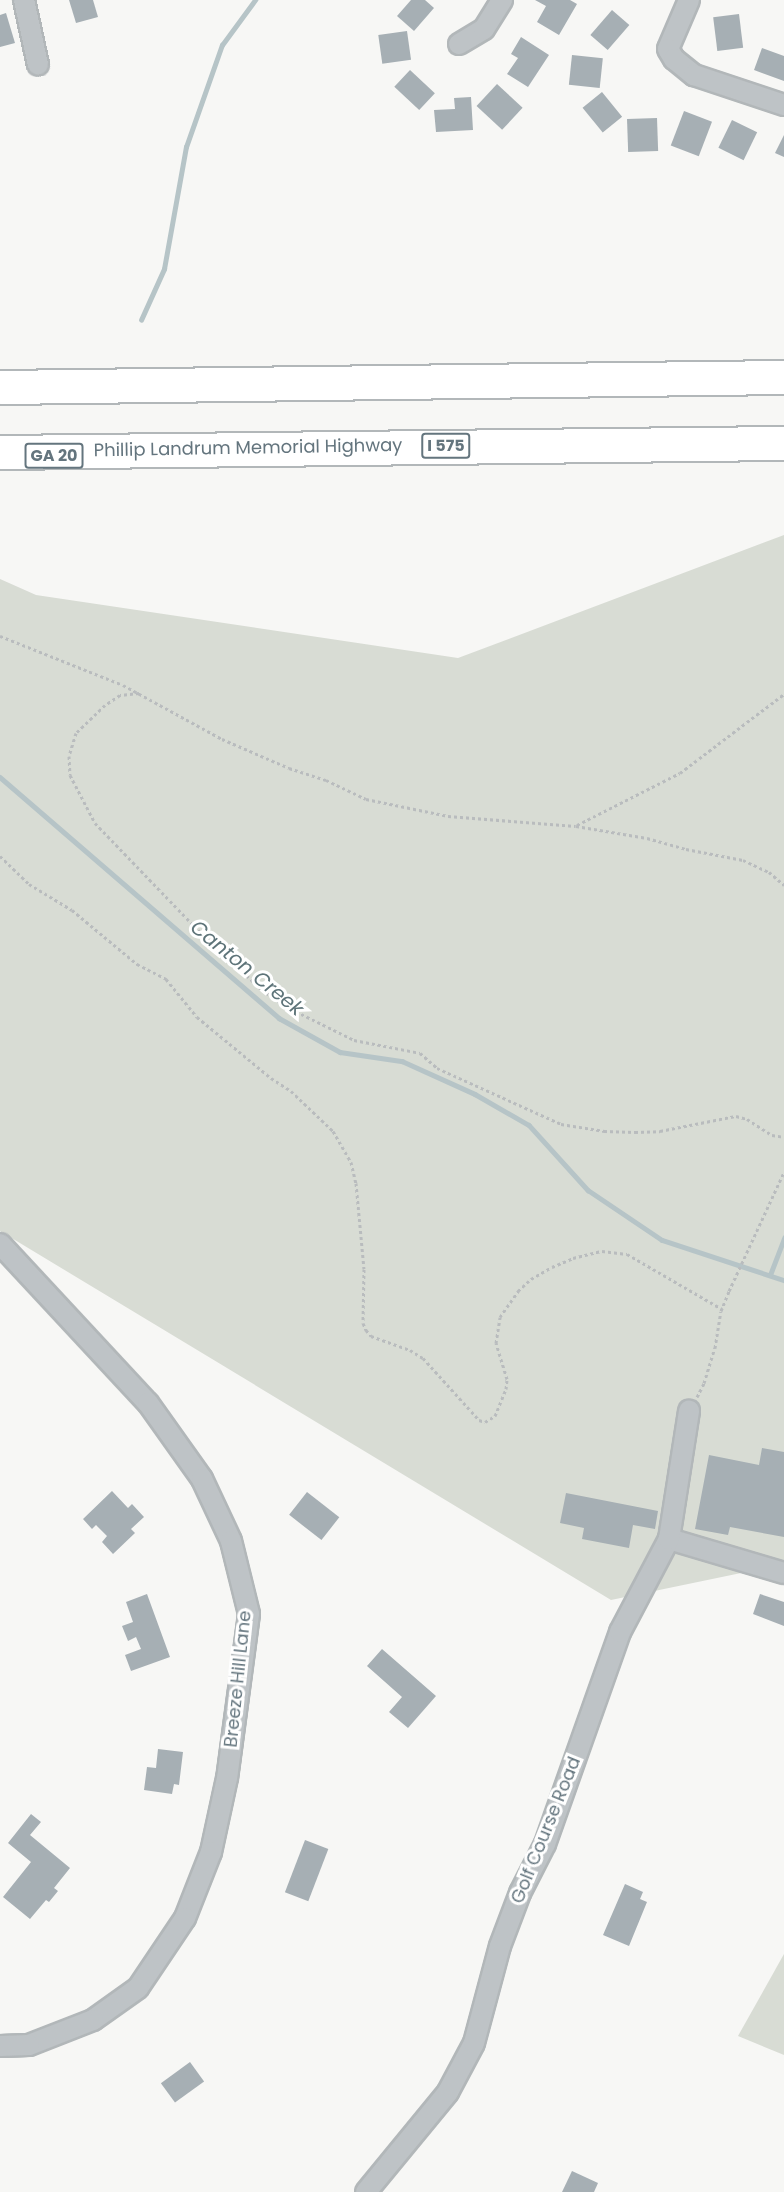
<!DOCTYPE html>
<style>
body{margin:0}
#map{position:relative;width:784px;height:2192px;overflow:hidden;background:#f7f7f5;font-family:Poppins,sans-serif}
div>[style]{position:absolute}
.green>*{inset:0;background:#d8dcd4}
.stream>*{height:4.5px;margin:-2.25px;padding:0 2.25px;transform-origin:2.25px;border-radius:2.25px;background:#b6c4c7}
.building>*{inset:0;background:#a6afb4;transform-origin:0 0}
.path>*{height:3px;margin-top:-1.5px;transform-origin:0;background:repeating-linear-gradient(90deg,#b9bcbe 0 3px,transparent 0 6px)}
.roads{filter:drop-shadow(2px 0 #b2b7b9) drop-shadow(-2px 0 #b2b7b9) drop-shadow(0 2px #b2b7b9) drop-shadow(0 -2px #b2b7b9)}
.street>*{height:20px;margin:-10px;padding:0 10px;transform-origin:10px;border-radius:10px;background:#bec3c6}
.highway>*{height:33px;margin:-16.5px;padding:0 16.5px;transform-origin:16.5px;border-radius:16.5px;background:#fff}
span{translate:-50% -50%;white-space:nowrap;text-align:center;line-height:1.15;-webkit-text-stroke:6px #fff;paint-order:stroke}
.shield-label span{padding:2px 4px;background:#fff;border:2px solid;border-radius:4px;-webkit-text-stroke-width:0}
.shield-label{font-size:16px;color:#64757e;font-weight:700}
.street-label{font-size:18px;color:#64757e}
.water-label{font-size:20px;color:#5e7479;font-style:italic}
</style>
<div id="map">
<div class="green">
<i style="clip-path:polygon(784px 535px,784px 1564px,611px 1600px,0 1231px,0 579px,36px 595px,458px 658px)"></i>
<i style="clip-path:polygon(784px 1954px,784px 2055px,738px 2036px)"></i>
</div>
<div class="stream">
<i style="left:141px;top:320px;width:56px;rotate:-65.7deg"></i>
<i style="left:164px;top:269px;width:124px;rotate:-79.8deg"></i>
<i style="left:186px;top:147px;width:108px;rotate:-70.6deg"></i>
<i style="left:222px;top:45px;width:56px;rotate:-53.7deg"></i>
<i style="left:0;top:777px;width:369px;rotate:40.8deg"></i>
<i style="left:279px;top:1018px;width:70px;rotate:29.1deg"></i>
<i style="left:340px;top:1052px;width:63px;rotate:8.3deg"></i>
<i style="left:402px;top:1061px;width:80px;rotate:24.3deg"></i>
<i style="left:475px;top:1094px;width:62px;rotate:29.9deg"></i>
<i style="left:529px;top:1125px;width:88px;rotate:47.8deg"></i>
<i style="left:588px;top:1190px;width:89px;rotate:34deg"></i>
<i style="left:662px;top:1240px;width:128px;rotate:18.2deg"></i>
<i style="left:770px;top:1275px;width:40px;rotate:-69deg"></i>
</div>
<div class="building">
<i style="clip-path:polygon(69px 0,93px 0,98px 17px,76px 23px)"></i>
<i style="clip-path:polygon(411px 0,425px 0,434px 8px,414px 31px,397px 16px)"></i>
<i style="clip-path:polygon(535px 0,570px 0,577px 4px,559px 35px,537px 22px,546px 6px)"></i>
<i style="left:612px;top:10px;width:23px;height:33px;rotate:41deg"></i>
<i style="clip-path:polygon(6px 13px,15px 43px,0 47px,0 15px)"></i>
<i style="left:739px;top:14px;width:34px;height:26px;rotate:83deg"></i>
<i style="left:407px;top:31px;width:29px;height:29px;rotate:82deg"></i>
<i style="clip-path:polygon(521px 37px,549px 55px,528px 87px,507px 74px,518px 58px,511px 54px)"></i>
<i style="clip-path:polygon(762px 48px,784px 56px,784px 81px,754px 70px)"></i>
<i style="left:572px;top:55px;width:31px;height:30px;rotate:6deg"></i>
<i style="left:410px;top:70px;width:34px;height:23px;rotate:43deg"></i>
<i style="left:497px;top:84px;width:35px;height:30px;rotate:43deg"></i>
<i style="left:602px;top:92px;width:32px;height:25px;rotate:51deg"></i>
<i style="clip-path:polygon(471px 97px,473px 130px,436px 132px,434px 110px,455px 109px,454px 98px)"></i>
<i style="left:684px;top:111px;width:30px;height:37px;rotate:21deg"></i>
<i style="left:657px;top:118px;width:33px;height:30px;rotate:88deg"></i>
<i style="left:732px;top:120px;width:28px;height:31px;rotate:26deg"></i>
<i style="clip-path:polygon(784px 135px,784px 157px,775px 153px)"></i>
<i style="clip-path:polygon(762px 1448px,784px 1452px,784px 1537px,730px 1527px,728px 1535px,695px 1529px,709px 1455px,759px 1465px)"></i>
<i style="clip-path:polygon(112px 1491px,128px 1508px,132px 1504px,144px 1517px,131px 1529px,135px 1533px,113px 1554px,102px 1542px,107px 1536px,96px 1525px,92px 1529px,83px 1519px)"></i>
<i style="left:307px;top:1492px;width:41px;height:29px;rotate:38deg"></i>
<i style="clip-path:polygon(566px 1493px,658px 1511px,655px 1529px,633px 1525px,629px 1548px,582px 1539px,584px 1528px,560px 1523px)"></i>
<i style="clip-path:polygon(147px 1594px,170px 1657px,131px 1671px,125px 1655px,141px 1649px,136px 1637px,128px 1641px,122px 1626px,133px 1622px,126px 1602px)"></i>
<i style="clip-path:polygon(760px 1594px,784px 1602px,784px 1626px,753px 1614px)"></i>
<i style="clip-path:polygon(382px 1649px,436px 1696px,408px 1728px,389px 1712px,402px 1697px,367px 1666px)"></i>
<i style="clip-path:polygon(158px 1749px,183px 1752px,179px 1785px,174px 1784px,172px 1794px,144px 1790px,147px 1767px,156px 1768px)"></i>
<i style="clip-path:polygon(31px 1814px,41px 1822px,30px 1835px,70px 1868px,54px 1888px,58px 1891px,49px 1902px,46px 1900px,30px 1919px,3px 1897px,31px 1862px,8px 1843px)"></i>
<i style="left:305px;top:1840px;width:25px;height:56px;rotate:21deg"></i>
<i style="clip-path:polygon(625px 1884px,643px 1892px,640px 1899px,647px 1902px,629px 1946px,603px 1935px)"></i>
<i style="left:190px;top:2062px;width:24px;height:36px;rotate:54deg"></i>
<i style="clip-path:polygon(572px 2171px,598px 2183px,594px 2192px,562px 2192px)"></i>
</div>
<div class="path">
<i style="left:0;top:636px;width:132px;rotate:21.7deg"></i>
<i style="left:123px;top:685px;width:113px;rotate:28.6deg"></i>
<i style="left:222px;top:739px;width:73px;rotate:23.4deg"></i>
<i style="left:289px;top:768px;width:39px;rotate:18deg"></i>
<i style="left:326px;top:780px;width:44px;rotate:25.4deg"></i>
<i style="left:366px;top:799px;width:84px;rotate:11.7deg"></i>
<i style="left:448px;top:816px;width:128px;rotate:4.5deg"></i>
<i style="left:576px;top:826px;width:72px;rotate:9.6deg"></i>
<i style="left:647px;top:838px;width:41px;rotate:15.8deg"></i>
<i style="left:686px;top:849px;width:58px;rotate:10.9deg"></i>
<i style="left:743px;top:860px;width:29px;rotate:25deg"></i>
<i style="left:769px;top:872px;width:20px;rotate:41deg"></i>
<i style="left:139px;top:693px;width:19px;rotate:174deg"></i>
<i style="left:120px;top:695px;width:18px;rotate:146deg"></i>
<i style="left:105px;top:705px;width:40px;rotate:136deg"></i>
<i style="left:76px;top:733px;width:24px;rotate:107deg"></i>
<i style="left:69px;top:756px;width:19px;rotate:87deg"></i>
<i style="left:70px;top:775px;width:54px;rotate:62.5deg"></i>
<i style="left:95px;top:823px;width:143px;rotate:46.1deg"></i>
<i style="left:194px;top:926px;width:92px;rotate:43.2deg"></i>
<i style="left:261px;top:989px;width:29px;rotate:35deg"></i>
<i style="left:285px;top:1006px;width:77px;rotate:26.2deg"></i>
<i style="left:354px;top:1040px;width:67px;rotate:11.1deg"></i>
<i style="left:420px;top:1053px;width:23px;rotate:41deg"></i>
<i style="left:437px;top:1068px;width:136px;rotate:24.3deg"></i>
<i style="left:561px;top:1124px;width:44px;rotate:9.2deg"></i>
<i style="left:604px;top:1131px;width:31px;rotate:2deg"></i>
<i style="left:635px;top:1132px;width:25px;rotate:-2deg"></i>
<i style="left:660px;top:1131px;width:77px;rotate:-11.2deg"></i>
<i style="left:736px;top:1116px;width:11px;rotate:15deg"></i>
<i style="left:747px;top:1119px;width:30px;rotate:33deg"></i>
<i style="left:772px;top:1135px;width:12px;rotate:9deg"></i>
<i style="left:577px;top:825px;width:115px;rotate:-26.8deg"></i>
<i style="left:680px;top:773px;width:131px;rotate:-37.2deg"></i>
<i style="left:0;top:856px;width:40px;rotate:44deg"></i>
<i style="left:29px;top:884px;width:50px;rotate:31.2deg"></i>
<i style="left:72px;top:910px;width:85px;rotate:39.7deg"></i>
<i style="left:137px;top:964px;width:33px;rotate:27deg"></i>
<i style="left:166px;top:979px;width:49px;rotate:50.8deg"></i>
<i style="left:197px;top:1017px;width:96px;rotate:39.5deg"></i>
<i style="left:271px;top:1078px;width:24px;rotate:33deg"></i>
<i style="left:291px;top:1091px;width:58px;rotate:43.6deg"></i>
<i style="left:333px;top:1131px;width:36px;rotate:60deg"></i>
<i style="left:351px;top:1162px;width:22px;rotate:77deg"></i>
<i style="left:356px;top:1183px;width:86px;rotate:84.7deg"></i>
<i style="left:364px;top:1269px;width:54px;rotate:91.1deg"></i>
<i style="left:363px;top:1323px;width:8px;rotate:67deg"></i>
<i style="left:366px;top:1330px;width:8px;rotate:50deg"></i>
<i style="left:371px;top:1336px;width:41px;rotate:19.7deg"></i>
<i style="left:410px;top:1350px;width:15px;rotate:32deg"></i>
<i style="left:423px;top:1358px;width:84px;rotate:47.9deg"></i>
<i style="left:479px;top:1420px;width:6px;rotate:18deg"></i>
<i style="left:485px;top:1422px;width:12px;rotate:-31deg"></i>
<i style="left:495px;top:1416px;width:29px;rotate:-68deg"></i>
<i style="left:506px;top:1389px;width:10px;rotate:-84deg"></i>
<i style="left:507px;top:1379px;width:38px;rotate:-107deg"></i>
<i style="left:496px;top:1343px;width:26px;rotate:-81deg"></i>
<i style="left:500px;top:1317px;width:32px;rotate:-55deg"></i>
<i style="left:518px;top:1291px;width:18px;rotate:-43deg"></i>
<i style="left:531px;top:1279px;width:24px;rotate:-30deg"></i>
<i style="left:552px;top:1267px;width:23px;rotate:-23deg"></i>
<i style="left:573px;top:1258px;width:30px;rotate:-14deg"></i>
<i style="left:602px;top:1251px;width:25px;rotate:7deg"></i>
<i style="left:627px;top:1254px;width:110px;rotate:30.1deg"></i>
<i style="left:697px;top:1397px;width:16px;rotate:-63deg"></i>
<i style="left:704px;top:1383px;width:37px;rotate:-73deg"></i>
<i style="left:715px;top:1348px;width:37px;rotate:-81deg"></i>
<i style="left:721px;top:1311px;width:22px;rotate:-68deg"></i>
<i style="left:729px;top:1291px;width:131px;rotate:-65.2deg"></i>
</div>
<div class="roads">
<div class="street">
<i style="left:24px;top:0;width:66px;rotate:77.8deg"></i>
<i style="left:689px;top:0;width:53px;rotate:113.2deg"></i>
<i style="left:668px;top:49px;width:12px;rotate:59deg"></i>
<i style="left:674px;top:59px;width:26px;rotate:39deg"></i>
<i style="left:694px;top:75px;width:95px;rotate:18.4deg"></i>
<i style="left:459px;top:44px;width:29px;rotate:-31deg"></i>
<i style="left:484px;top:29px;width:34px;rotate:-58deg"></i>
<i style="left:0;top:1244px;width:217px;rotate:47.1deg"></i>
<i style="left:148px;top:1403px;width:93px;rotate:54.6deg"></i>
<i style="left:202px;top:1479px;width:68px;rotate:64.9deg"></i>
<i style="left:231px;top:1541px;width:75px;rotate:76.1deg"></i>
<i style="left:249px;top:1614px;width:165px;rotate:97.6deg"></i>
<i style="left:227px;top:1778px;width:76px;rotate:102.2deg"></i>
<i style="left:211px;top:1852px;width:71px;rotate:111.5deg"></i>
<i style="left:185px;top:1918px;width:84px;rotate:123.9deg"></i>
<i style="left:138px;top:1988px;width:55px;rotate:144.6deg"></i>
<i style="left:93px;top:2020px;width:69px;rotate:158.7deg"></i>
<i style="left:29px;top:2045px;width:29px;rotate:178deg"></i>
<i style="left:669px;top:1539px;width:120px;rotate:16.5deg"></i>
<i style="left:366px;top:2192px;width:129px;rotate:-50.6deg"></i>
<i style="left:448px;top:2092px;width:55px;rotate:-62deg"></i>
<i style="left:474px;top:2043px;width:100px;rotate:-75deg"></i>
<i style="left:500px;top:1946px;width:57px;rotate:-69.3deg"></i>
<i style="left:520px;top:1893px;width:55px;rotate:-63deg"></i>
<i style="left:545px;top:1844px;width:225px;rotate:-70.5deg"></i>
<i style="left:620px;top:1632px;width:105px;rotate:-62.2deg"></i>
<i style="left:669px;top:1539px;width:130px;rotate:-81.1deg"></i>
</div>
<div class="highway">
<i style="left:0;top:387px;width:784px;rotate:-0.73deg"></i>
<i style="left:0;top:452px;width:784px;rotate:-0.66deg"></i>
</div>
</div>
<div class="shield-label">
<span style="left:446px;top:446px">I 575</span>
<span style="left:54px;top:456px">GA 20</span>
</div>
<div class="street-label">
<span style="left:248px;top:448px;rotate:-1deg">Phillip Landrum Memorial Highway</span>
<span style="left:238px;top:1679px;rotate:-84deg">Breeze Hill Lane</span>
<span style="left:546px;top:1830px;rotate:-68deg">Golf Course Road</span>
</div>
<div class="water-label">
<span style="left:247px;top:968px;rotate:39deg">Canton Creek</span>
</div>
</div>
